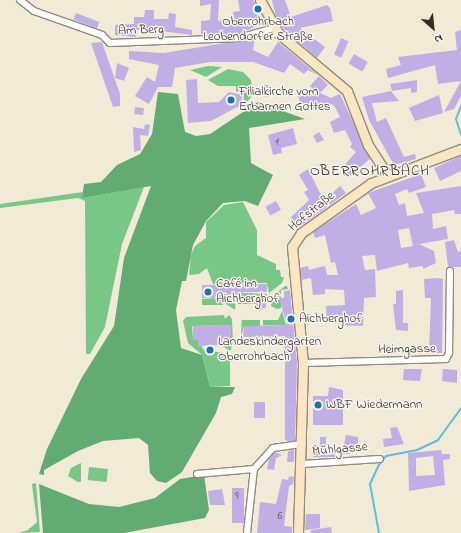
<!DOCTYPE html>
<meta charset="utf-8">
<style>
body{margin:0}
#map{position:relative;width:461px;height:533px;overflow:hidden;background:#f0ead6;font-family:"Indie Flower",sans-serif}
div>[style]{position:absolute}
.green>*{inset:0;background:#78c787;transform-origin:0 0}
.forest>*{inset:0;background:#62ac74}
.stream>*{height:2px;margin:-1px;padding:0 1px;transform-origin:1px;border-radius:1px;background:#60bdde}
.building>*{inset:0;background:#c0afe4;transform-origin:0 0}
.round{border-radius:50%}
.roads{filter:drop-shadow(1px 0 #968a7a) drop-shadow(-1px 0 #968a7a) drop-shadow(0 1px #968a7a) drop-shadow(0 -1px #968a7a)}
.street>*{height:6px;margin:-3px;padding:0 3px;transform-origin:3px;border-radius:3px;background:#fff}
.secondary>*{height:9px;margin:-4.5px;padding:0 4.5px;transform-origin:4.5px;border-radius:4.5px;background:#f9e7c3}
.dots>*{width:11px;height:11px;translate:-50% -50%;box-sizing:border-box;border:2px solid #f6f6f2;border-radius:50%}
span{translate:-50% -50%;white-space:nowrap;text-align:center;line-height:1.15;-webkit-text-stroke:3px #f6f6f2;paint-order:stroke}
.number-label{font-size:11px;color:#5c4b50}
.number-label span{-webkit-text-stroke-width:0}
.poi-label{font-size:13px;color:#3b2a1e}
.left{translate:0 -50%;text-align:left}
.street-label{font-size:13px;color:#3b2a1e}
.quarter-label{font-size:15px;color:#3b2a1e;letter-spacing:1px}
.north{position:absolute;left:413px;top:8px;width:40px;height:40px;-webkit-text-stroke:3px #f6f6f2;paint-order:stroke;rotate:153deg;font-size:11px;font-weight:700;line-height:16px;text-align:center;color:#3b2a1e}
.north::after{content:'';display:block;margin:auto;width:14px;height:18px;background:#3b2a1e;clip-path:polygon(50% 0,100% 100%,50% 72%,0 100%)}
</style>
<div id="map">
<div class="green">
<i style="clip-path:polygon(208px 66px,222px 67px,206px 77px,190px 70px)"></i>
<i style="clip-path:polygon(228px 69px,243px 72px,251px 80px,253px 95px,245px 104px,243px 95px,236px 91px,236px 86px,218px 86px,208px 80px)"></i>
<i style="clip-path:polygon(144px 187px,122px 244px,105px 327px,90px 354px,86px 354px,85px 201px,78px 198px,0 208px,0 204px,83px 192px,82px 198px)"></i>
<i style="clip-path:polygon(243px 202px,257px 230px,257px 255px,276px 264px,276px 270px,280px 270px,281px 277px,284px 277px,282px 283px,269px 293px,267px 283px,213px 284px,207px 268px,199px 274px,189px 275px,191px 255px,195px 246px,206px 238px,206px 222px,224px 205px)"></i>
<i style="clip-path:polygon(287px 286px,288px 289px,281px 290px,281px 308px,277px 309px,271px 306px,273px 296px,285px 286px)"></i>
<i style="clip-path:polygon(244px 293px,267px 294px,266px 298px,255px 295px,254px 300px,259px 301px,255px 304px,238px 304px,238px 296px)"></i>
<i style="clip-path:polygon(217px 294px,223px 294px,223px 305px,202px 305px,202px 299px,217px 298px)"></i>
<i style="clip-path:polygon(226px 294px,236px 296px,235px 310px,226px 304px)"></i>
<i style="clip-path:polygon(282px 311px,286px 325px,263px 325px,263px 320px,278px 320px)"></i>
<i style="clip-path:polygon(224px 315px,225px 319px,229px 315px,232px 319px,233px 345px,230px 351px,221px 345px,231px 339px,231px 325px,192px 326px,193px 340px,198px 340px,204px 350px,230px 354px,230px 386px,210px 387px,202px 355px,188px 343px,183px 321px,186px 317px)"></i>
<i style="clip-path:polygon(242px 315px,242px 320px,260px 320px,260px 326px,244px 326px,241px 337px)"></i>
<i style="clip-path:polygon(81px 463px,81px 482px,78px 482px,68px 476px,71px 468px)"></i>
<i style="left:89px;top:467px;width:19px;height:13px;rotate:6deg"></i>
<i style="clip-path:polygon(36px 483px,40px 532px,18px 533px,28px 530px,37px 522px,32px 484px)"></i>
</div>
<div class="forest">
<i style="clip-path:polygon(158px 92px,178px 94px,185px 132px,196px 136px,210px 134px,258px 102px,305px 119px,249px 128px,251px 163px,273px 175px,258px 206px,245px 201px,223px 203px,206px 221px,193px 245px,186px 281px,182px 281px,176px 310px,181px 348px,202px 355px,210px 387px,235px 387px,232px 394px,221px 397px,216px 413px,182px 472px,166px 483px,157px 481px,150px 473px,148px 445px,139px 438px,103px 441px,78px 451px,44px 470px,44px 475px,39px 474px,47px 449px,81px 379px,114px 326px,124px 258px,151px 186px,82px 198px,84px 184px,101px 182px,117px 165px,140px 154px,152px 134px)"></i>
<i style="clip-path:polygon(204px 475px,209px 510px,205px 518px,124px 533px,43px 533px,39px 484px,89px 504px,119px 507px,155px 498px,180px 479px)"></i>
</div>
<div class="stream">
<i style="left:461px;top:106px;width:14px;rotate:111deg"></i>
<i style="left:456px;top:119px;width:16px;rotate:72deg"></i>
<i style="left:379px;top:533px;width:50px;rotate:-100.4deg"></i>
<i style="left:370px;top:484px;width:21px;rotate:-65deg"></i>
<i style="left:379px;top:465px;width:11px;rotate:-52deg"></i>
<i style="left:386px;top:456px;width:32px;rotate:-11deg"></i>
<i style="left:417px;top:450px;width:23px;rotate:-25deg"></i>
<i style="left:438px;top:440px;width:39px;rotate:-54deg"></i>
</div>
<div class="building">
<i style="clip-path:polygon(200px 0,219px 0,218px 21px,234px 18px,233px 12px,240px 11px,238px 0,254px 0,261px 24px,238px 34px,201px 34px,201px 21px,210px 20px,211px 4px,200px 6px)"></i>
<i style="clip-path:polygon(272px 0,285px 0,291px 17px,327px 5px,330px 8px,333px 21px,300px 28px,325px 47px,317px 58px,285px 30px,276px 17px)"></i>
<i style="clip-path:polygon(145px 10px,154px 10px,154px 19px,168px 19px,169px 13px,176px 14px,175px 27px,192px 30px,192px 35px,144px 29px,137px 30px,136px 37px,115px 35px,115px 25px,134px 24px,134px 17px,144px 17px)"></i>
<i style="left:76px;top:13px;width:25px;height:7px;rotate:21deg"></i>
<i style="clip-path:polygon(461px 30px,461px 96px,454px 109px,444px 112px,461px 81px,438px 84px,435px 65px,388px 78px,386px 69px,401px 65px,398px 57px,457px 50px,455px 32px)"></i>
<i style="clip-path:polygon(255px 38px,253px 50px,268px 57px,278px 42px,318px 75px,308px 70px,304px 74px,290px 64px,284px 73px,253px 62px,210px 62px,175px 68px,172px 87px,158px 87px,149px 104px,135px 96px,147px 77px,155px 82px,159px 65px,129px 59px,129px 51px,164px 53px)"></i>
<i style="left:341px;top:38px;width:8px;height:18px;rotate:23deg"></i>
<i style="clip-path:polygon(102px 42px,120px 94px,120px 106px,113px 107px,91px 43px)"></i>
<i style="left:354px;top:54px;width:16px;height:11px;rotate:30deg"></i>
<i style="clip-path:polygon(117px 63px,129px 68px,124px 81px,115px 78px)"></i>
<i style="clip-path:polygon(319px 76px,328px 85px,320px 93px,331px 98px,340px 94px,370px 159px,348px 177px,341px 169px,356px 152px,350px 147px,352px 144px,345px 130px,334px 133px,330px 122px,340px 117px,335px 107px,332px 104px,307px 111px,302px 108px,298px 96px,318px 94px,310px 86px)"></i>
<i style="clip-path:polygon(197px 79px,198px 103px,219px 102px,229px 92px,242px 95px,241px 105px,211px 121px,188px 123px,186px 80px)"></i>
<i style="clip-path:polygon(417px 80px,417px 92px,411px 93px,411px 88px,392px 91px,390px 84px)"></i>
<i class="round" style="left:260px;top:85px;width:12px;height:12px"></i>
<i style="clip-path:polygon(391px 91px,399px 101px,372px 103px,377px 122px,386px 118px,404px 157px,415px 154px,416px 159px,394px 165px,369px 120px,362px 97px)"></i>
<i style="clip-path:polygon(439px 95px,443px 113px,415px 121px,409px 108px)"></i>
<i style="left:135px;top:107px;width:9px;height:7px;rotate:6deg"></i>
<i style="clip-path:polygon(145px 124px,150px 125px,148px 136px,140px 135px,141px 150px,134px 152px,133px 127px,144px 129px)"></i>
<i style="clip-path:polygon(293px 128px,297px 144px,281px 148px,282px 153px,273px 155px,268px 135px)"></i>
<i style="clip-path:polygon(319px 132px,324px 140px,317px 143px,313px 136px)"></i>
<i style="clip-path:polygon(461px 156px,461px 171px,440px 181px,434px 168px)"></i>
<i style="clip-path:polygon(308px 169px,324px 201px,340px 186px,346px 193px,298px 228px,291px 217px,309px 200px,304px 192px,308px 190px,299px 175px)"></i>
<i style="clip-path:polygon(evenodd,421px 174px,426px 187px,409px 193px,407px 189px,395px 194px,399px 205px,405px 203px,407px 216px,424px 213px,416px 193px,461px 186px,461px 214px,455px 214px,454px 210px,432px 214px,433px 229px,446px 226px,448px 239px,419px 244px,434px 251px,436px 263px,423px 269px,423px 266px,409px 268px,408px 263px,377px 271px,375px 255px,362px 256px,365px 270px,375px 269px,376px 297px,364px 298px,363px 326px,344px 325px,345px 321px,327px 322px,326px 306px,345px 305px,344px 290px,325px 289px,325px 294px,313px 295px,311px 278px,301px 280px,300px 268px,308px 266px,309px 270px,325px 266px,327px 275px,338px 275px,335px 262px,331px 263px,325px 235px,315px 238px,313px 232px,356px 204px,361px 215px,376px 208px,368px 193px,421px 174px,409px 228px,413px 246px,401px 248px,398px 230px,409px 228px)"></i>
<i style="left:276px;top:201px;width:10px;height:12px;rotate:61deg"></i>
<i style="clip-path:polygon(454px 240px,458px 252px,461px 251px,461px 267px,448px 267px,445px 242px)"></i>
<i style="clip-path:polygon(438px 278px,443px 279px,442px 353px,429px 353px,431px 298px,425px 298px,424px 279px)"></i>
<i style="clip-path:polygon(267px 284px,267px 292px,243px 292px,243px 296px,217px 293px,217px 298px,202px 298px,202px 285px)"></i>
<i style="clip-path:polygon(290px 290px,297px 363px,295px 441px,289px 441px,285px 440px,285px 336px,243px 337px,244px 326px,287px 325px,279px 298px,284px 298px,284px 291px)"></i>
<i style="clip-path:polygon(403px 290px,403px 323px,408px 323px,408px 331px,396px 330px,393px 304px,396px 304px,396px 291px)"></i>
<i style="clip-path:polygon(256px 303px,266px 303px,266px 308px,257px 309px)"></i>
<i style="clip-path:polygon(226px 325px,231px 325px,231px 340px,226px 340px,226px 345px,198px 346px,198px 340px,193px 340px,193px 326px)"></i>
<i style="clip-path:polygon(404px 369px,422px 369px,420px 381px,403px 380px)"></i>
<i style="clip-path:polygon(443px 369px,457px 370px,457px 383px,442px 381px)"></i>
<i style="clip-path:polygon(329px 387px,343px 390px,343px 425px,313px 425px,313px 396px,328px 396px)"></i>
<i style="left:254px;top:402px;width:11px;height:16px"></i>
<i style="clip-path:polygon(397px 427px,404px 444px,384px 447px,383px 439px,392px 438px,390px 428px)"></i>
<i style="clip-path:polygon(346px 435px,358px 437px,358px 448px,350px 448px,350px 454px,342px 454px)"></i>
<i style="clip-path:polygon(320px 437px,326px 437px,326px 449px,336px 449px,336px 457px,313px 457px,313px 445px,320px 445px)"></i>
<i style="clip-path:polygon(294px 450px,294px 462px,287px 462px,288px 451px)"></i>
<i style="clip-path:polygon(evenodd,441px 450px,442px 454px,450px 454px,450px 459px,443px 460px,445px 485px,409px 491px,408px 453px,441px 450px,433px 456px,435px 475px,416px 476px,416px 458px,433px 456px)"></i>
<i style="clip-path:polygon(275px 452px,282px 455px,276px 458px,274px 470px,267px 469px,269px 459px)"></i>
<i style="clip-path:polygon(289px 476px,294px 477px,293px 484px,289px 486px,284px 526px,292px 527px,292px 533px,257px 533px,260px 502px,276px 504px,282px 479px,288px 480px)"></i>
<i style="left:232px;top:488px;width:12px;height:35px"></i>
<i style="clip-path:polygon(222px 489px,225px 505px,210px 505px,208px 491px)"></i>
<i style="clip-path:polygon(306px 514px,320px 514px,320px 528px,305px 530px)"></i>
<i style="clip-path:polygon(331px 527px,332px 533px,311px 533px,311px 530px)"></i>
</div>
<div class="roads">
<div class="street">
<i style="left:20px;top:0;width:18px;rotate:38deg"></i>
<i style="left:34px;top:11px;width:72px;rotate:19.4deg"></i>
<i style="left:102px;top:35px;width:11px;rotate:45deg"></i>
<i style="left:110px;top:43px;width:129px;rotate:-2.2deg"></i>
<i style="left:239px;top:38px;width:36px;rotate:-16deg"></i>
<i style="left:303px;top:363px;width:143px;rotate:-1.6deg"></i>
<i style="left:446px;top:359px;width:7px;rotate:-63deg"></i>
<i style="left:449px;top:353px;width:82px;rotate:-89.3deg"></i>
<i style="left:302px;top:464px;width:78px;rotate:-3.7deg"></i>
<i style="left:197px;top:474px;width:57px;rotate:-5deg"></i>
<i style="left:254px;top:469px;width:28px;rotate:-48deg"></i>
<i style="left:273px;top:448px;width:30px;rotate:-8deg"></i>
<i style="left:247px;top:533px;width:64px;rotate:-83.8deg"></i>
</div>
<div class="secondary">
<i style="left:260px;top:0;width:38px;rotate:61deg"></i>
<i style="left:278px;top:33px;width:90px;rotate:40deg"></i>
<i style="left:347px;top:91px;width:58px;rotate:68.7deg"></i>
<i style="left:368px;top:145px;width:37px;rotate:57deg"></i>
<i style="left:298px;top:533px;width:170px;rotate:-88.3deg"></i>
<i style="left:303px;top:363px;width:117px;rotate:-95.4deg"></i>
<i style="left:292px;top:247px;width:17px;rotate:-57deg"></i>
<i style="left:301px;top:233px;width:86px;rotate:-35.5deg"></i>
<i style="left:371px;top:183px;width:96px;rotate:-20.7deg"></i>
</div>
</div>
<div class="dots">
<i style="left:258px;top:9px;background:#1f6fb2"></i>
<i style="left:231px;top:100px;background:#1f6fb2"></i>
<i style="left:208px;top:292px;background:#1f6fb2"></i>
<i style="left:291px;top:319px;background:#1f6fb2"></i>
<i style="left:210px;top:350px;background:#1f6fb2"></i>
<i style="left:318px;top:405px;background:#1f6fb2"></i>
</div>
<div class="number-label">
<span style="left:277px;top:142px">1</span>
<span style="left:237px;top:496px">9</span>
<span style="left:280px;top:516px">6</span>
</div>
<div class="poi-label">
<span style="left:258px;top:30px">Oberrohrbach<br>Leobendorfer Straße</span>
<span class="left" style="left:239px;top:100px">Filialkirche vom<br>Erbarmen Gottes</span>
<span class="left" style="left:216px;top:292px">Café im<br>Aichberghof</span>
<span class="left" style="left:299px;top:319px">Aichberghof</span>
<span class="left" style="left:218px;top:350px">Landeskindergarten<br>Oberrohrbach</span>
<span class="left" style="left:326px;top:405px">WBF Wiedermann</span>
</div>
<div class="street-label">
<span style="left:141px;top:31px;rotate:-2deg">Am Berg</span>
<span style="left:312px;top:212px;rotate:-39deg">Hofstraße</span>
<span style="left:407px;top:350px;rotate:-1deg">Heimgasse</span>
<span style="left:340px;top:450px;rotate:-5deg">Mühlgasse</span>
</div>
<div class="quarter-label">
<span style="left:370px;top:172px">OBERROHRBACH</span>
</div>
<div class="north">N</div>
</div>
